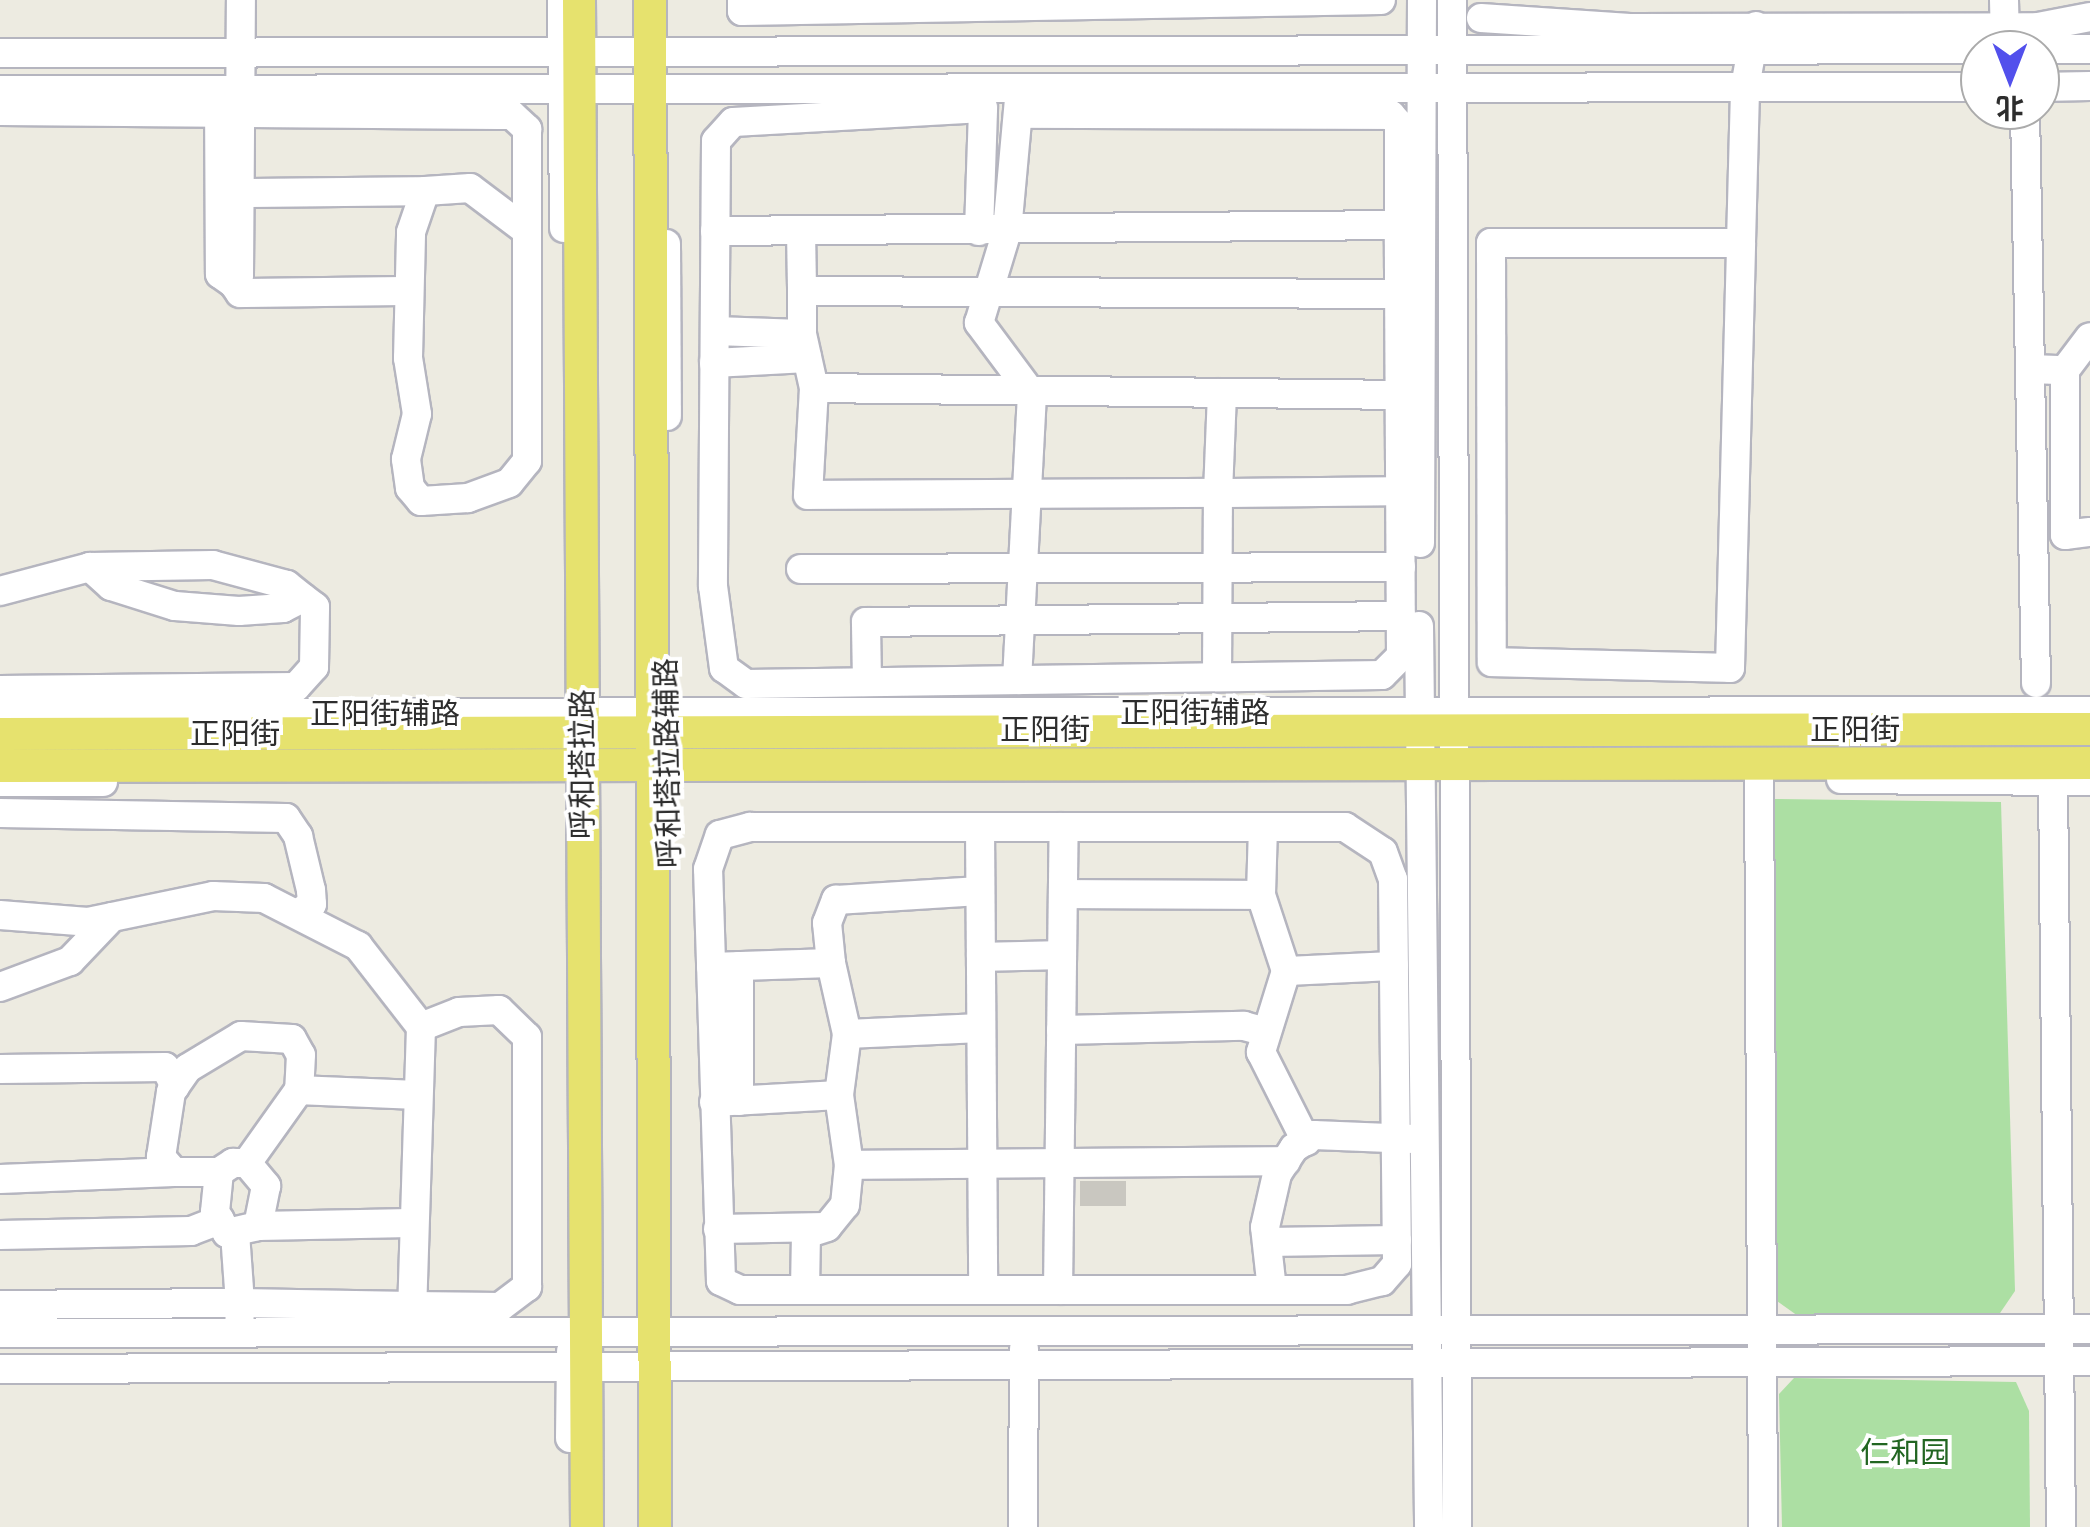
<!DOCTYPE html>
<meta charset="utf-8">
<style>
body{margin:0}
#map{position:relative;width:2090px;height:1527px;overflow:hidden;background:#edebe1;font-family:"PT Sans Narrow","Noto Sans SC",sans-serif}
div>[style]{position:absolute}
.green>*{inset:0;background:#acdfa3}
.building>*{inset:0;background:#c9c7c0;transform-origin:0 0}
.roads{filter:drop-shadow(2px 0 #b5b5bf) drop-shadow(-2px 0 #b5b5bf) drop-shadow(0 2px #b5b5bf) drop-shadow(0 -2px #b5b5bf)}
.minor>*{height:28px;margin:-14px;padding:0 14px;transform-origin:14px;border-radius:14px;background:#fff}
.major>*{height:32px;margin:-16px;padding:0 16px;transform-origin:16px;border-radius:16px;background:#e6e26e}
span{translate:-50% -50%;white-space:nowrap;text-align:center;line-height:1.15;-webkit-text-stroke:8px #fff;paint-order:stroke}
.street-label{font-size:30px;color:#2d2d2d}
.park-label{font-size:30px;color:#262}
.north{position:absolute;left:1960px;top:30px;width:100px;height:100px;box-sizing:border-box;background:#fff;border:2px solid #ababab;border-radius:50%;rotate:180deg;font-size:28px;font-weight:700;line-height:40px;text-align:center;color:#2d2d2d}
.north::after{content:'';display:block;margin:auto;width:35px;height:45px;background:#5250ec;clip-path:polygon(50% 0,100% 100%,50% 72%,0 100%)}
</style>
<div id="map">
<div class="green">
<i style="clip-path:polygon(1771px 799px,2001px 802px,2015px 1291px,1998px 1316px,1798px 1316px,1777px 1301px)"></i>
<i style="clip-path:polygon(1794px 1378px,2016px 1382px,2029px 1411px,2030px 1527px,1782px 1527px,1779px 1394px)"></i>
</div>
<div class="building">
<i style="left:1126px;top:1181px;width:25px;height:46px;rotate:90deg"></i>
</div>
<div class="roads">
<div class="minor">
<i style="left:562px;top:0;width:228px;rotate:89.5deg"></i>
<i style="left:742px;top:0;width:11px;rotate:90deg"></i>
<i style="left:742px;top:11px;width:639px;rotate:-0.99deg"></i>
<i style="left:1452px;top:0;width:1527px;rotate:89.81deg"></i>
<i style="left:2004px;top:0;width:44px;rotate:88.7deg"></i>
<i style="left:1481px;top:18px;width:149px;rotate:3.8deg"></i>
<i style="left:1630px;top:28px;width:408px;rotate:-0.1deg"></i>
<i style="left:2038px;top:27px;width:53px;rotate:-10.9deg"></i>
<i style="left:0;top:53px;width:2090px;rotate:-0.11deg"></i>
<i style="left:2040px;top:87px;width:50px;rotate:-1.1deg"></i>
<i style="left:0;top:90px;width:1980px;rotate:-0.09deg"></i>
<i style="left:219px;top:95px;width:179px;rotate:89.7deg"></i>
<i style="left:220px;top:274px;width:16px;rotate:35deg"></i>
<i style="left:233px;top:283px;width:10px;rotate:-53deg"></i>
<i style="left:239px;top:275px;width:275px;rotate:-89.6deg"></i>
<i style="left:2025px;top:110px;width:573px;rotate:88.9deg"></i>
<i style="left:0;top:111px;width:512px;rotate:0.45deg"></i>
<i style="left:512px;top:115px;width:21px;rotate:43deg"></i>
<i style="left:527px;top:129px;width:332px;rotate:90deg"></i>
<i style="left:527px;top:461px;width:28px;rotate:129deg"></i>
<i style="left:509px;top:483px;width:44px;rotate:159.9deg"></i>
<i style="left:468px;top:498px;width:47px;rotate:176.3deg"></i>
<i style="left:421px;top:501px;width:17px;rotate:-130deg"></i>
<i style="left:410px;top:488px;width:29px;rotate:-98deg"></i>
<i style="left:406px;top:459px;width:46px;rotate:-76.3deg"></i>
<i style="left:417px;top:414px;width:57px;rotate:-99.1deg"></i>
<i style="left:408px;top:358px;width:126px;rotate:-88.6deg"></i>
<i style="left:411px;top:232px;width:43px;rotate:-71.1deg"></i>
<i style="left:425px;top:191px;width:45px;rotate:-3.8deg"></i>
<i style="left:470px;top:188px;width:71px;rotate:37deg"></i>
<i style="left:240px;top:193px;width:185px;rotate:-0.6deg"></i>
<i style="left:715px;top:231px;width:684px;rotate:-0.5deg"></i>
<i style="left:1399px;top:225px;width:101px;rotate:-90deg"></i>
<i style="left:1399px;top:124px;width:12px;rotate:-132deg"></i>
<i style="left:1391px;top:115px;width:373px;rotate:-179.8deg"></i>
<i style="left:801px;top:231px;width:60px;rotate:89deg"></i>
<i style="left:802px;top:291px;width:597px;rotate:0.29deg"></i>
<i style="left:979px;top:231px;width:123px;rotate:-88.1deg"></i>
<i style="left:983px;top:108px;width:250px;rotate:176.8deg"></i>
<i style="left:733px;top:122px;width:25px;rotate:132deg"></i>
<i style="left:716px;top:141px;width:445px;rotate:90.4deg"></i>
<i style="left:713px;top:586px;width:83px;rotate:82.4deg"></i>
<i style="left:724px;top:668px;width:27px;rotate:36deg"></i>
<i style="left:746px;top:684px;width:636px;rotate:-0.81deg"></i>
<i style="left:1382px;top:675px;width:27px;rotate:-45deg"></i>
<i style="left:1401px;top:656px;width:431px;rotate:-90.3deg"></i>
<i style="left:1741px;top:243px;width:250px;rotate:180deg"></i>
<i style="left:1491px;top:243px;width:419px;rotate:89.9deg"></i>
<i style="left:1492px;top:662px;width:238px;rotate:1.4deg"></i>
<i style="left:1730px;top:668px;width:425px;rotate:-88.5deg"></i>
<i style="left:1741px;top:243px;width:156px;rotate:-88.5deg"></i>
<i style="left:1745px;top:87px;width:62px;rotate:-79.8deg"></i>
<i style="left:666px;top:244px;width:172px;rotate:89.7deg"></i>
<i style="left:233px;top:283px;width:12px;rotate:55deg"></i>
<i style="left:240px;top:293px;width:169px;rotate:-0.7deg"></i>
<i style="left:802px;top:291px;width:43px;rotate:90deg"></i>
<i style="left:802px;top:334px;width:55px;rotate:77.5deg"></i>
<i style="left:814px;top:388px;width:586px;rotate:0.68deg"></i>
<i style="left:715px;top:331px;width:87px;rotate:2deg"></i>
<i style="left:714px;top:363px;width:93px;rotate:-3.1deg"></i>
<i style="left:2030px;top:369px;width:35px;rotate:2deg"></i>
<i style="left:2065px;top:370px;width:165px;rotate:90deg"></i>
<i style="left:2065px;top:535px;width:25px;rotate:-7deg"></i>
<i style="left:2065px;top:370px;width:41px;rotate:-52.9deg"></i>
<i style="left:814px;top:388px;width:107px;rotate:93.2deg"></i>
<i style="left:808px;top:495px;width:410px;rotate:-0.3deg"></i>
<i style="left:1218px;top:493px;width:100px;rotate:-87.7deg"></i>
<i style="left:1420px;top:543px;width:543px;rotate:-89.79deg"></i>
<i style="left:801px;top:569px;width:600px;rotate:-0.19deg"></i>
<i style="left:0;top:591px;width:93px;rotate:-14.9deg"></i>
<i style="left:1419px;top:626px;width:901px;rotate:89.36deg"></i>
<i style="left:1217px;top:677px;width:184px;rotate:-89.7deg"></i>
<i style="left:1218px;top:493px;width:183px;rotate:-0.6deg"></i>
<i style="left:1017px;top:680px;width:286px;rotate:-87deg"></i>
<i style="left:1032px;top:394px;width:89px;rotate:-126.7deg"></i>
<i style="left:979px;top:323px;width:96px;rotate:-73.1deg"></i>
<i style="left:1007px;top:231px;width:133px;rotate:-84.8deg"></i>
<i style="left:867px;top:682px;width:60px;rotate:-91deg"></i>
<i style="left:866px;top:622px;width:535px;rotate:-0.64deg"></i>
<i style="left:0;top:690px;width:296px;rotate:-0.6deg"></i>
<i style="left:296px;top:687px;width:27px;rotate:-48deg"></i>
<i style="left:314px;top:667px;width:60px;rotate:-89deg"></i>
<i style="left:315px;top:607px;width:15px;rotate:-143deg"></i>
<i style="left:303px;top:598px;width:21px;rotate:-141deg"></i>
<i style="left:287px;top:585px;width:77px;rotate:-164.9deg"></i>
<i style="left:213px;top:565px;width:123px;rotate:179.1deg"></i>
<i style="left:90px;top:567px;width:28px;rotate:42deg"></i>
<i style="left:111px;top:586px;width:67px;rotate:17.4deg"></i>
<i style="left:175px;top:606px;width:64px;rotate:4.5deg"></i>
<i style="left:239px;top:611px;width:44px;rotate:-3.9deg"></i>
<i style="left:283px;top:608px;width:22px;rotate:-27deg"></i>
<i style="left:0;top:713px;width:2090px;rotate:-0.05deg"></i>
<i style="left:1759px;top:764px;width:763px;rotate:89.7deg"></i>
<i style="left:1841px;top:779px;width:249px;rotate:0.5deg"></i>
<i style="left:2053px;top:781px;width:746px;rotate:89.39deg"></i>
<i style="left:0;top:782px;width:103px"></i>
<i style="left:0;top:813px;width:286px;rotate:1deg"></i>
<i style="left:286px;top:818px;width:22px;rotate:56deg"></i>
<i style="left:298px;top:836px;width:56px;rotate:76.5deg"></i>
<i style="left:311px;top:890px;width:14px;rotate:86deg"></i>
<i style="left:312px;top:904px;width:14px;rotate:146deg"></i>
<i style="left:750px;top:827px;width:595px"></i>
<i style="left:1345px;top:827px;width:45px;rotate:33.3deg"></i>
<i style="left:1383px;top:852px;width:29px;rotate:70deg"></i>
<i style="left:1393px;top:879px;width:385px;rotate:89.4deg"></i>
<i style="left:1397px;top:1264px;width:23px;rotate:131deg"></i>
<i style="left:1382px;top:1281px;width:36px;rotate:166deg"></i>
<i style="left:1347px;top:1290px;width:607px;rotate:180deg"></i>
<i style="left:740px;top:1290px;width:21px;rotate:-155deg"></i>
<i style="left:721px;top:1281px;width:412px;rotate:-91.8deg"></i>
<i style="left:708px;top:869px;width:36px;rotate:-71deg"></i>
<i style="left:720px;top:835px;width:31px;rotate:-15deg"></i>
<i style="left:980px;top:827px;width:463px;rotate:89.6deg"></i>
<i style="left:1263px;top:827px;width:68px;rotate:91.7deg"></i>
<i style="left:1261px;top:895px;width:80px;rotate:71.8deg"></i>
<i style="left:1286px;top:971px;width:85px;rotate:107.2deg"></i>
<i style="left:1261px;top:1052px;width:100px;rotate:63.2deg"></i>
<i style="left:1066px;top:894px;width:195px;rotate:0.3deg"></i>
<i style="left:0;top:915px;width:88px;rotate:4.5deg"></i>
<i style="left:88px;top:922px;width:128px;rotate:-11.7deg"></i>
<i style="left:213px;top:896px;width:51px;rotate:2.2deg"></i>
<i style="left:264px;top:898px;width:106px;rotate:27.1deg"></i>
<i style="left:358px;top:946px;width:103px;rotate:52.1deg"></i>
<i style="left:981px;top:957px;width:81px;rotate:-1.4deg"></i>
<i style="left:831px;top:963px;width:40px;rotate:-95.7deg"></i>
<i style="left:827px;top:923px;width:25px;rotate:-69deg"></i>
<i style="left:836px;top:900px;width:144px;rotate:-3.6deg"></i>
<i style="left:739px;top:966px;width:135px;rotate:90deg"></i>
<i style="left:711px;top:967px;width:120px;rotate:-1.9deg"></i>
<i style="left:831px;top:963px;width:73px;rotate:77.3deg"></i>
<i style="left:847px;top:1034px;width:62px;rotate:97.5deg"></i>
<i style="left:1286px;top:971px;width:108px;rotate:-2.7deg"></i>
<i style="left:0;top:987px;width:75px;rotate:-20.4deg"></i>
<i style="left:70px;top:961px;width:61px;rotate:-46.3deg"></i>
<i style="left:1061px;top:1030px;width:183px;rotate:-1.3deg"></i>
<i style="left:1244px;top:1026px;width:23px;rotate:15deg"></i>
<i style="left:847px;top:1034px;width:134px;rotate:-2.6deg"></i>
<i style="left:0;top:1069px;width:165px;rotate:-0.7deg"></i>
<i style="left:165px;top:1067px;width:22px;rotate:63deg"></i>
<i style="left:299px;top:1090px;width:117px;rotate:2.4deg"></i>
<i style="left:714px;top:1102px;width:125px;rotate:-3.2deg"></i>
<i style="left:839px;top:1095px;width:71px;rotate:81.9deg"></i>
<i style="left:219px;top:1172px;width:45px;rotate:180deg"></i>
<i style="left:174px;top:1172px;width:20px;rotate:-131deg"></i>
<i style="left:161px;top:1157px;width:66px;rotate:-81.3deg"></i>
<i style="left:171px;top:1092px;width:29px;rotate:-55deg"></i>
<i style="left:188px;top:1068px;width:62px;rotate:-31.1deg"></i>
<i style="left:241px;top:1036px;width:51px;rotate:3.4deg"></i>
<i style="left:292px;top:1039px;width:18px;rotate:61deg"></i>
<i style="left:301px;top:1055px;width:35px;rotate:93deg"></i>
<i style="left:299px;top:1090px;width:90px;rotate:125.5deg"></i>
<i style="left:0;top:1179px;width:174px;rotate:-2.3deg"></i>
<i style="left:258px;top:1226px;width:32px;rotate:167deg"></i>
<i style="left:227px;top:1233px;width:24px;rotate:-120deg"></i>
<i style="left:215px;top:1212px;width:40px;rotate:-84.3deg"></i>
<i style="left:219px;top:1172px;width:17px;rotate:-33deg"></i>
<i style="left:233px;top:1163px;width:14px"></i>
<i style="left:247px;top:1163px;width:30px;rotate:50deg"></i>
<i style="left:266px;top:1186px;width:41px;rotate:101.3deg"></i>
<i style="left:258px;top:1226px;width:153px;rotate:-1.1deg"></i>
<i style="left:718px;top:1229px;width:107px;rotate:-1.1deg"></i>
<i style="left:0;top:1235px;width:191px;rotate:-1.2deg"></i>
<i style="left:191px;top:1231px;width:31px;rotate:-21deg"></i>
<i style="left:1267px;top:1242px;width:130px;rotate:-0.9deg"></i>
<i style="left:805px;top:1290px;width:56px;rotate:-89deg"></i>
<i style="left:806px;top:1234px;width:22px;rotate:-18deg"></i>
<i style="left:827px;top:1227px;width:28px;rotate:-51deg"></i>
<i style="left:845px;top:1205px;width:40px;rotate:-84.3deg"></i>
<i style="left:849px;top:1165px;width:437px;rotate:-0.5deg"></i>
<i style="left:1058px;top:1290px;width:463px;rotate:-89.3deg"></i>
<i style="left:1272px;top:1290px;width:63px;rotate:-96.3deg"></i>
<i style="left:1265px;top:1227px;width:54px;rotate:-77.2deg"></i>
<i style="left:1277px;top:1174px;width:31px;rotate:-57deg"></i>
<i style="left:1294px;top:1148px;width:24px;rotate:-33deg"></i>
<i style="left:1314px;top:1135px;width:100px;rotate:2.3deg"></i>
<i style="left:0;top:1305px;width:240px;rotate:-0.5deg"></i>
<i style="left:240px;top:1303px;width:69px;rotate:-94.1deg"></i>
<i style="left:0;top:1333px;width:2090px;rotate:-0.11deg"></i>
<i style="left:239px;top:1333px;width:30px;rotate:-88deg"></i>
<i style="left:240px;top:1303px;width:172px;rotate:1deg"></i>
<i style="left:412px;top:1306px;width:88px;rotate:0.7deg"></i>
<i style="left:500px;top:1307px;width:34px;rotate:-37deg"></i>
<i style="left:527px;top:1287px;width:250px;rotate:-90deg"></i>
<i style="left:527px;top:1037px;width:39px;rotate:-136deg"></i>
<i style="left:499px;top:1010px;width:40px;rotate:177.1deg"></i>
<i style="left:459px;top:1012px;width:41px;rotate:158.5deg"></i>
<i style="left:421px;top:1027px;width:279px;rotate:91.8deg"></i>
<i style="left:0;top:1369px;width:2090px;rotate:-0.22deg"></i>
<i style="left:570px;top:1438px;width:87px;rotate:-89.3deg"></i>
<i style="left:1023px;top:1527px;width:178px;rotate:-89.7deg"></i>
</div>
<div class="major">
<i style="left:579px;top:0;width:1527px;rotate:89.7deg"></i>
<i style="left:650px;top:0;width:1527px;rotate:89.81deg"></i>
<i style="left:0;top:734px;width:2090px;rotate:-0.14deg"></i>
<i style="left:0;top:766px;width:2090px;rotate:-0.08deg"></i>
</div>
</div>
<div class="street-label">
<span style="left:1195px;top:712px">正阳街辅路</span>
<span style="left:385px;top:713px">正阳街辅路</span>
<span style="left:1045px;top:729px">正阳街</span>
<span style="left:1855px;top:729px">正阳街</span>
<span style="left:235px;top:733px">正阳街</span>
<span style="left:667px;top:763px;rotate:-91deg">呼和塔拉路辅路</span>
<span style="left:582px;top:764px;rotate:-90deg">呼和塔拉路</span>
</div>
<div class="park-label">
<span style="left:1905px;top:1452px">仁和园</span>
</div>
<div class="north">北</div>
</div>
